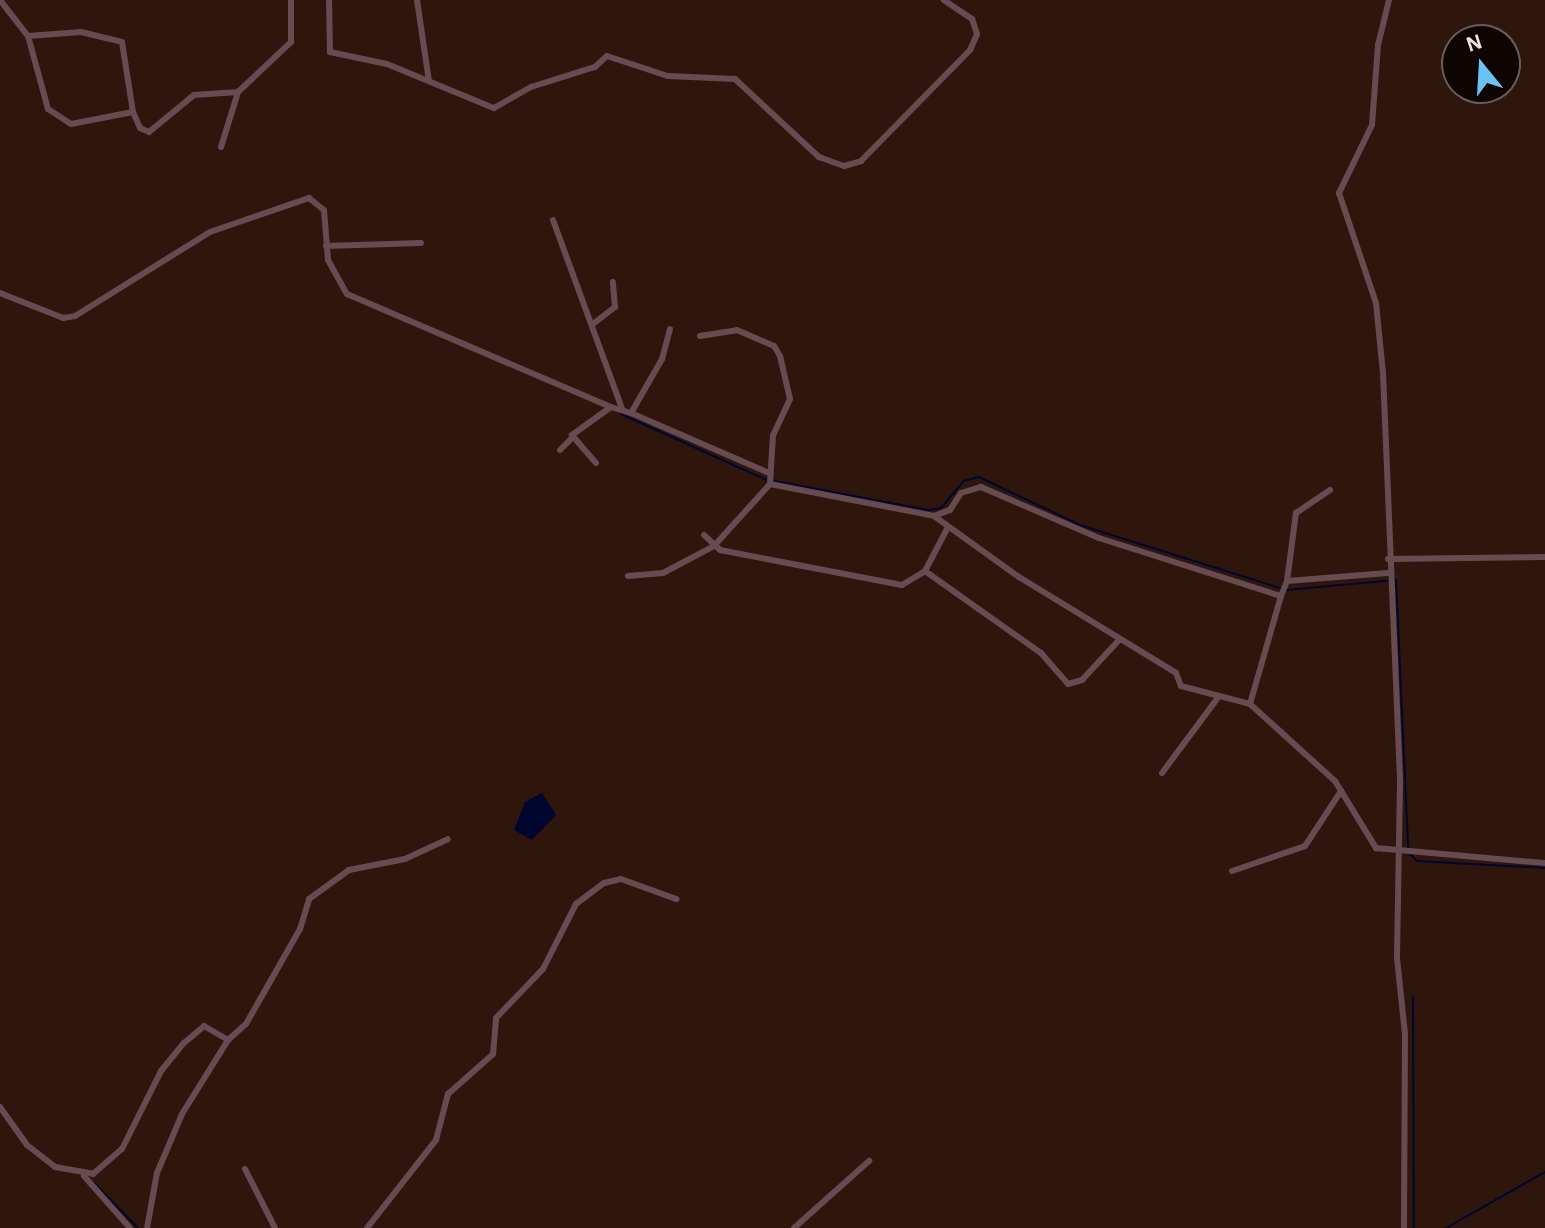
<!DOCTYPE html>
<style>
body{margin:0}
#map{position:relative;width:1545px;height:1228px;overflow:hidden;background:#2f160d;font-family:"Alegreya Sans",sans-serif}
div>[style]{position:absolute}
.water>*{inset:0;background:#00062e}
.stream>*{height:2px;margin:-1px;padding:0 1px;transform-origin:1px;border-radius:1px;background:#00062e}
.street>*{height:6px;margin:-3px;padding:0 3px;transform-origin:3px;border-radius:3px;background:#664b51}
span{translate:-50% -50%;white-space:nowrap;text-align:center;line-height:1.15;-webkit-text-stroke:8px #0f0503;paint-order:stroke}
.north{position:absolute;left:1441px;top:24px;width:80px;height:80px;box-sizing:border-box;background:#0f0503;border:2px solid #6a5d59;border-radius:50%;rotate:342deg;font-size:22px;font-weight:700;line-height:32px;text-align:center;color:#f3e1db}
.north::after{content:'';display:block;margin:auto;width:28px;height:36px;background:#6bc3f2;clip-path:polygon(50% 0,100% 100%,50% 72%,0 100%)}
</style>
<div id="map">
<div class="water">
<i style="clip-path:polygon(542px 793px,556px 815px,532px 840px,514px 830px,525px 802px)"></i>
</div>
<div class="stream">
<i style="left:621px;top:414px;width:157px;rotate:24.4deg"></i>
<i style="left:764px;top:479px;width:167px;rotate:10.7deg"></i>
<i style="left:928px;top:510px;width:13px;rotate:-9deg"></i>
<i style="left:941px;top:508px;width:35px;rotate:-50deg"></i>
<i style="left:964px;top:481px;width:16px;rotate:-15deg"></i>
<i style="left:979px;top:477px;width:112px;rotate:25.4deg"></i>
<i style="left:1080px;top:525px;width:210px;rotate:17.5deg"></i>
<i style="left:1286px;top:590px;width:110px;rotate:-5.2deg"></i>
<i style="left:1396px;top:580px;width:267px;rotate:87.4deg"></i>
<i style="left:1409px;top:853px;width:11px;rotate:45deg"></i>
<i style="left:1417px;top:861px;width:128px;rotate:3.1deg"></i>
<i style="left:1413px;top:997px;width:231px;rotate:89.8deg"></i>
<i style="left:94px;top:1183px;width:63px;rotate:45.6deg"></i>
<i style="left:1446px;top:1228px;width:114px;rotate:-29.5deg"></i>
</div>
<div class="street">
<i style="left:0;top:0;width:46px;rotate:52.1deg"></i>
<i style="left:28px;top:36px;width:76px;rotate:74.7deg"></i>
<i style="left:48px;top:109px;width:27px;rotate:33deg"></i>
<i style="left:71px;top:124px;width:63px;rotate:-11deg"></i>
<i style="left:329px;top:0;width:52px;rotate:88.9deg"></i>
<i style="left:330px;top:52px;width:58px;rotate:11.9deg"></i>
<i style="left:387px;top:64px;width:116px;rotate:22.4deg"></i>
<i style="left:494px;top:108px;width:43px;rotate:-29.6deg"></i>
<i style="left:531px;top:87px;width:67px;rotate:-17.4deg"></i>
<i style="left:595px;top:67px;width:16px;rotate:-43deg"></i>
<i style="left:607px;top:56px;width:64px;rotate:18.2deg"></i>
<i style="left:668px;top:76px;width:67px;rotate:2.6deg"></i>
<i style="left:735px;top:79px;width:115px;rotate:42.9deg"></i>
<i style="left:819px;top:157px;width:27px;rotate:20deg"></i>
<i style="left:844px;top:166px;width:18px;rotate:-16deg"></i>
<i style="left:861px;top:161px;width:156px;rotate:-45.5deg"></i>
<i style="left:970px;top:50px;width:17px;rotate:-66deg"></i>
<i style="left:977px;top:34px;width:16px;rotate:-108deg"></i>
<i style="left:972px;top:19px;width:34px;rotate:-146deg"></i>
<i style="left:417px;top:0;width:82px;rotate:81.6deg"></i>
<i style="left:1389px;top:0;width:46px;rotate:103.7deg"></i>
<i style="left:1378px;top:45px;width:80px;rotate:94.3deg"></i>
<i style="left:1372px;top:125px;width:76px;rotate:115.9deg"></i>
<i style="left:1339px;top:193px;width:116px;rotate:71.4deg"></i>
<i style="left:1376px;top:303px;width:70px;rotate:84.3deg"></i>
<i style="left:1383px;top:373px;width:411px;rotate:87.6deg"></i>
<i style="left:1400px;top:784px;width:174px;rotate:91deg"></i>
<i style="left:1397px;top:958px;width:76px;rotate:84deg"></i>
<i style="left:1405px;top:1034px;width:194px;rotate:90.3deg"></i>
<i style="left:28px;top:36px;width:53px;rotate:-4.3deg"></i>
<i style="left:81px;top:32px;width:42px;rotate:13.7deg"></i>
<i style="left:122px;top:42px;width:71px;rotate:81.1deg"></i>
<i style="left:133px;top:112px;width:17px;rotate:66deg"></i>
<i style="left:140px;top:128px;width:10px;rotate:24deg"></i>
<i style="left:149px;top:132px;width:58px;rotate:-39.4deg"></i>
<i style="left:194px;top:95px;width:44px;rotate:-3.9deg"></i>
<i style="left:221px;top:147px;width:58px;rotate:-72.8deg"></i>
<i style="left:238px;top:92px;width:73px;rotate:-43.3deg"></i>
<i style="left:291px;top:42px;width:42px;rotate:-90deg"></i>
<i style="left:553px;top:220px;width:201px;rotate:69.9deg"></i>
<i style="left:326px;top:246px;width:95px;rotate:-1.8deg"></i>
<i style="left:0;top:293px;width:68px;rotate:21.6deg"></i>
<i style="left:63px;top:318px;width:12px;rotate:-9deg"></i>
<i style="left:75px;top:316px;width:159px;rotate:-31.9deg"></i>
<i style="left:210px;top:232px;width:105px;rotate:-19deg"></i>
<i style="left:309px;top:198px;width:19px;rotate:39deg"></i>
<i style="left:324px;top:210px;width:50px;rotate:85.4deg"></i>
<i style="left:328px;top:260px;width:39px;rotate:61deg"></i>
<i style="left:347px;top:294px;width:287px;rotate:23.2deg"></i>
<i style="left:611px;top:407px;width:21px;rotate:17deg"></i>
<i style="left:631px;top:413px;width:62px;rotate:-60.1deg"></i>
<i style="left:662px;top:359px;width:31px;rotate:-75deg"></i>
<i style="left:593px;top:324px;width:28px;rotate:-38deg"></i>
<i style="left:615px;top:307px;width:25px;rotate:-95deg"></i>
<i style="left:700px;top:336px;width:37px;rotate:-9deg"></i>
<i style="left:737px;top:330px;width:40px;rotate:23.4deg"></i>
<i style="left:774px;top:346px;width:12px;rotate:59deg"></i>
<i style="left:780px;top:356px;width:44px;rotate:76.9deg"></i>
<i style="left:790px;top:399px;width:40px;rotate:115deg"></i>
<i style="left:773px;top:435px;width:49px;rotate:93.5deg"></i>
<i style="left:631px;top:413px;width:148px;rotate:23.5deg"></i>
<i style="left:560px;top:450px;width:16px;rotate:-45deg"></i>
<i style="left:596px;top:463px;width:37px;rotate:-131deg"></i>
<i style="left:572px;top:435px;width:48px;rotate:-35.7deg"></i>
<i style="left:770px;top:484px;width:167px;rotate:11deg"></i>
<i style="left:934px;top:516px;width:105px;rotate:35.7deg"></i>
<i style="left:1019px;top:577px;width:184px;rotate:31.4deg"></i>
<i style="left:1176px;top:673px;width:14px;rotate:69deg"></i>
<i style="left:1181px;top:686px;width:71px;rotate:14.6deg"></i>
<i style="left:1250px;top:704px;width:115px;rotate:42.2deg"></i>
<i style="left:1335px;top:781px;width:79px;rotate:58.5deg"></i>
<i style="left:1376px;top:848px;width:170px;rotate:5.1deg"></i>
<i style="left:934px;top:516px;width:17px;rotate:-21deg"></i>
<i style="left:950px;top:510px;width:20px;rotate:-57deg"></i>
<i style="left:961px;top:493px;width:21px;rotate:-17deg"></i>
<i style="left:981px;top:487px;width:129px;rotate:23.4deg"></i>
<i style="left:1099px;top:538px;width:191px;rotate:17.7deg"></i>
<i style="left:1281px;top:596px;width:16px;rotate:-68deg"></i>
<i style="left:1287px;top:581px;width:101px;rotate:-4.5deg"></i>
<i style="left:704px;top:535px;width:22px;rotate:43deg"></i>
<i style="left:720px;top:550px;width:185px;rotate:10.9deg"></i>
<i style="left:902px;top:585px;width:27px;rotate:-31deg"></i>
<i style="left:925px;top:571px;width:47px;rotate:-62.4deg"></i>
<i style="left:1388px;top:559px;width:157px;rotate:-0.7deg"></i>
<i style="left:925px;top:571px;width:142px;rotate:35.3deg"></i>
<i style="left:1041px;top:653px;width:41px;rotate:48.9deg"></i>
<i style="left:1068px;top:684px;width:15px;rotate:-16deg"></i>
<i style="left:1082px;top:680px;width:56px;rotate:-47.2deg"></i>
<i style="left:628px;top:576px;width:35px;rotate:-5deg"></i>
<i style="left:663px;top:573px;width:58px;rotate:-27.9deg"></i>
<i style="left:714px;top:546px;width:84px;rotate:-47.9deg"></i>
<i style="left:1287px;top:581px;width:69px;rotate:-82.5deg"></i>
<i style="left:1296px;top:513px;width:41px;rotate:-34.1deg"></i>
<i style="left:1250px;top:704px;width:112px;rotate:-74deg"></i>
<i style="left:1162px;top:773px;width:92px;rotate:-53.4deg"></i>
<i style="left:1232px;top:871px;width:77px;rotate:-18.9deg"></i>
<i style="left:1305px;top:846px;width:66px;rotate:-56.8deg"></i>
<i style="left:0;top:1107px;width:47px;rotate:54.6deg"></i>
<i style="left:27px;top:1145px;width:36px;rotate:38deg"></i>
<i style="left:55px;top:1167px;width:39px;rotate:10deg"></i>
<i style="left:93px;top:1174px;width:38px;rotate:-41deg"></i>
<i style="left:122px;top:1149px;width:87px;rotate:-63.4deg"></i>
<i style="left:161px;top:1071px;width:36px;rotate:-51deg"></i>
<i style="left:184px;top:1043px;width:26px;rotate:-40deg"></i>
<i style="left:204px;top:1026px;width:28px;rotate:30deg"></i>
<i style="left:245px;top:1169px;width:66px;rotate:63deg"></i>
<i style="left:84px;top:1176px;width:69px;rotate:48.5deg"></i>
<i style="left:147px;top:1228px;width:56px;rotate:-79.7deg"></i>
<i style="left:157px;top:1173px;width:64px;rotate:-67deg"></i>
<i style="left:182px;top:1114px;width:87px;rotate:-58.1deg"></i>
<i style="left:228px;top:1040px;width:24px;rotate:-42deg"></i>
<i style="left:246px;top:1024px;width:109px;rotate:-60.4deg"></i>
<i style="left:300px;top:929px;width:31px;rotate:-73deg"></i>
<i style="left:309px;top:899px;width:49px;rotate:-35.9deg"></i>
<i style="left:349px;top:870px;width:57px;rotate:-11.1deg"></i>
<i style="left:405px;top:859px;width:47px;rotate:-24.9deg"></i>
<i style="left:367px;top:1228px;width:112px;rotate:-51.9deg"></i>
<i style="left:436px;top:1140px;width:48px;rotate:-75.4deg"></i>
<i style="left:448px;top:1094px;width:60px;rotate:-41.6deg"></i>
<i style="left:493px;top:1054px;width:36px;rotate:-85deg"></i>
<i style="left:496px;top:1018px;width:68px;rotate:-46.2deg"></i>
<i style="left:543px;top:969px;width:73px;rotate:-63.1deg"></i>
<i style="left:576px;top:904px;width:35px;rotate:-37deg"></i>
<i style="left:604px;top:883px;width:17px;rotate:-13deg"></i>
<i style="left:621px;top:879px;width:59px;rotate:20deg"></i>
<i style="left:794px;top:1228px;width:101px;rotate:-41.8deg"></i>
</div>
<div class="north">N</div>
</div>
